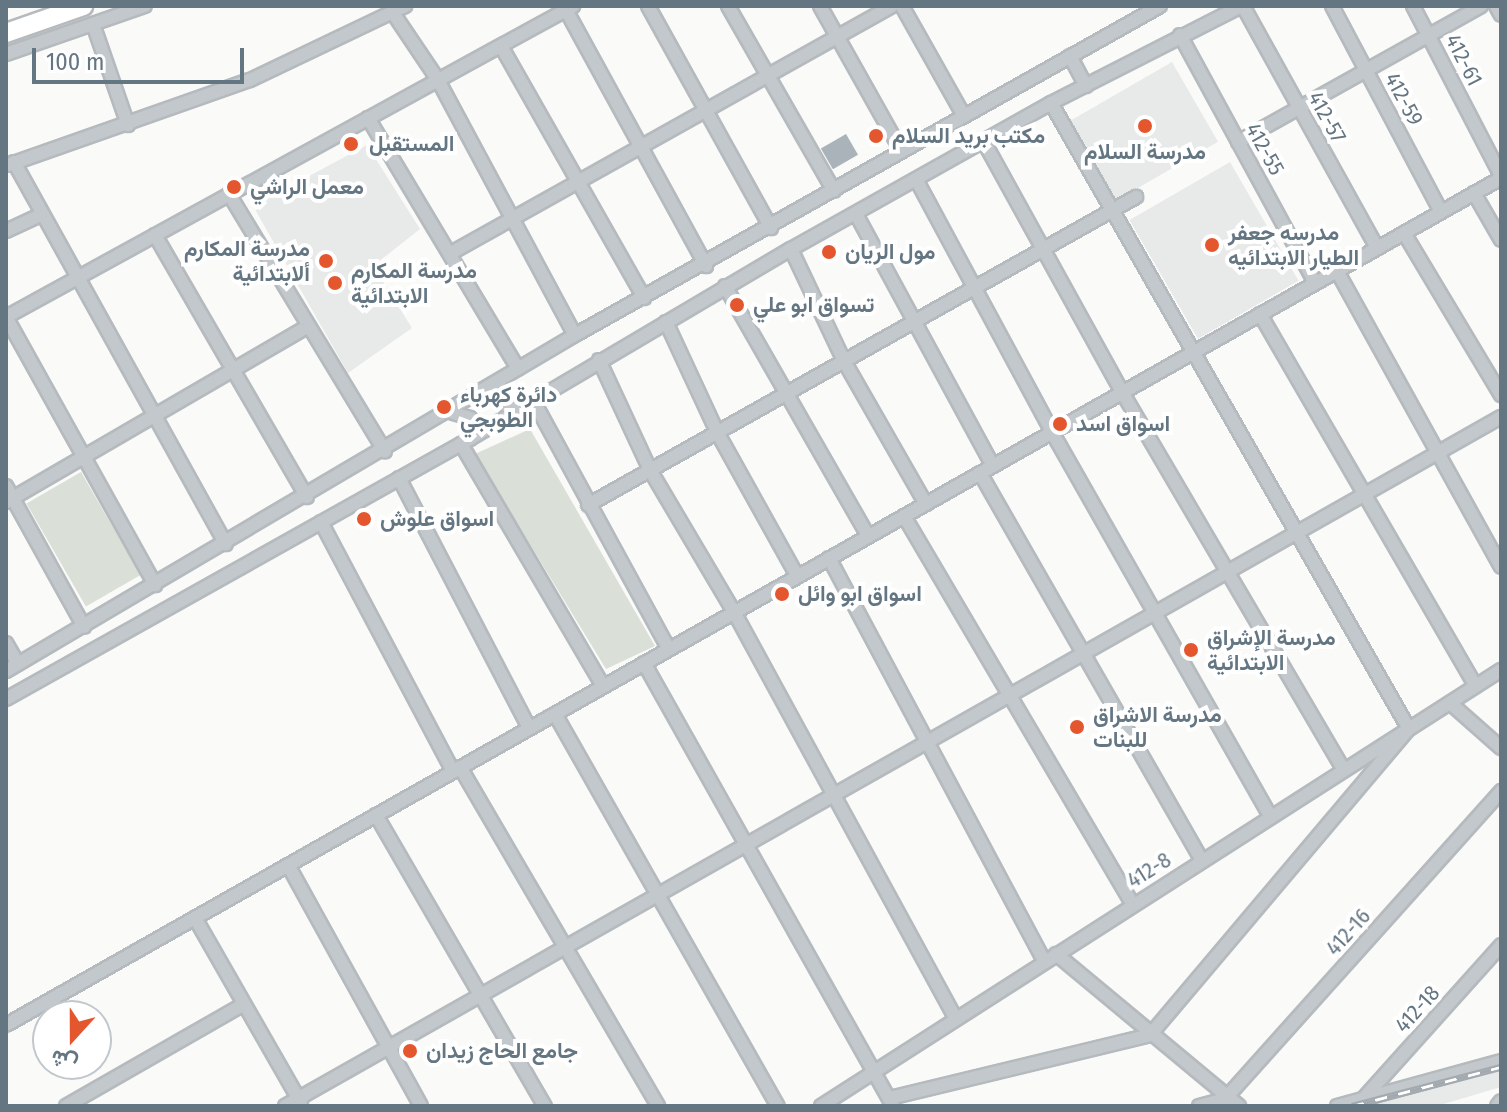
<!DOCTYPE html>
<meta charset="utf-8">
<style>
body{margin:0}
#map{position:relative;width:1507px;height:1112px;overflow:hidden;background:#fafaf8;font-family:"Fira Sans Condensed",Vazirmatn,sans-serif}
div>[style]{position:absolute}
.built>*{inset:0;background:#e8e9e9;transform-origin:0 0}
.green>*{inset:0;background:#dadfd7;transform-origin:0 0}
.building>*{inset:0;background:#aab3b9;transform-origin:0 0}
.roads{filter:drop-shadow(2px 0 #b5babe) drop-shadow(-2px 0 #b5babe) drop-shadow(0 2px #b5babe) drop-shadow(0 -2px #b5babe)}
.street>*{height:12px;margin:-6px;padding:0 6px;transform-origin:6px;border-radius:6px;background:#c3c8cc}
.primary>*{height:18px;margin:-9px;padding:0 9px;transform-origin:9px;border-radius:9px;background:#fff}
.rail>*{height:7px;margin-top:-3.5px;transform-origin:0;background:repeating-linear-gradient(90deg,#fff 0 12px,#a2aab0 0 24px);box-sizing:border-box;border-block:2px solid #a2aab0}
.dots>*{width:22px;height:22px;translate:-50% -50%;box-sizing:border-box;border:4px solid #fff;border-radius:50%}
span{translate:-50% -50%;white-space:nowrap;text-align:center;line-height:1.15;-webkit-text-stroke:8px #fff;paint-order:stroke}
.street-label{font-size:22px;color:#657683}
.poi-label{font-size:22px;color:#657683;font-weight:700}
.left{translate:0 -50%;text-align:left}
.right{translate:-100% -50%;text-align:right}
.frame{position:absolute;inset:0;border:8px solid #657683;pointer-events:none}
.north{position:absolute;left:32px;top:1000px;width:80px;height:80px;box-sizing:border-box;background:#fff;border:2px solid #c1c8cd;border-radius:50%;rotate:201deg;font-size:22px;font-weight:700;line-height:32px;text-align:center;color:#657683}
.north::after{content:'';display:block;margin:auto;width:28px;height:36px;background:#e4572e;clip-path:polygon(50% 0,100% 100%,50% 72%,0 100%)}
.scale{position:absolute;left:32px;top:48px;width:212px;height:36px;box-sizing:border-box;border:4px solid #657683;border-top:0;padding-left:10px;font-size:24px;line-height:28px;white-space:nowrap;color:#657683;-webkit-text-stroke:6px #fff;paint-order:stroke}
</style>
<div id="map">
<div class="built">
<i style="left:1172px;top:62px;width:92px;height:117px;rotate:60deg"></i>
<i style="clip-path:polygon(367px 145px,420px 229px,373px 266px,412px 328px,348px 373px,253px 206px)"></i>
<i style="left:1230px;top:162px;width:137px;height:116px;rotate:60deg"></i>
<i style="clip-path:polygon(1501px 1060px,1501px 1087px,1437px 1106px,1325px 1106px)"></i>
</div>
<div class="green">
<i style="clip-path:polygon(530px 429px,655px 646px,606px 669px,475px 454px)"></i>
<i style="left:81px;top:472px;width:119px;height:63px;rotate:60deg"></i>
</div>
<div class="building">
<i style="left:846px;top:134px;width:24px;height:29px;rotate:60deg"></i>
</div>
<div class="roads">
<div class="street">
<i style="left:648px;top:6px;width:254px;rotate:61deg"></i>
<i style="left:728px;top:6px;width:213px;rotate:60.2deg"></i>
<i style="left:820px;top:6px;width:167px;rotate:60.7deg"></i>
<i style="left:902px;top:6px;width:126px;rotate:60.6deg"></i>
<i style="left:1243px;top:6px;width:277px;rotate:61deg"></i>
<i style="left:1332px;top:6px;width:233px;rotate:62.1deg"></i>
<i style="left:1413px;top:6px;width:191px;rotate:62.6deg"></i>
<i style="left:1496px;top:6px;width:10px;rotate:61deg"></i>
<i style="left:566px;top:10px;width:292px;rotate:61.3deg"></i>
<i style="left:393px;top:13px;width:81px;rotate:56.1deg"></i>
<i style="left:438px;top:80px;width:289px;rotate:61.8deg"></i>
<i style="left:93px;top:24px;width:107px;rotate:70.9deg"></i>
<i style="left:1180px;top:35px;width:282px;rotate:61.4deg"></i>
<i style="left:501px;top:46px;width:290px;rotate:60.4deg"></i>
<i style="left:6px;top:54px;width:147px;rotate:-19.1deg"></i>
<i style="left:1070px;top:56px;width:34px;rotate:62deg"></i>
<i style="left:368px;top:118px;width:292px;rotate:59.1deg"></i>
<i style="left:984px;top:142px;width:286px;rotate:61.1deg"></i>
<i style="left:1122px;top:392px;width:438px;rotate:59.6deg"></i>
<i style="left:1238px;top:142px;width:278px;rotate:-29.2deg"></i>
<i style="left:14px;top:162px;width:437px;rotate:61deg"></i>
<i style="left:8px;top:165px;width:256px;rotate:-19.4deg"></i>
<i style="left:250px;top:80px;width:172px;rotate:-25.5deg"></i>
<i style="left:917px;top:181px;width:285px;rotate:61.7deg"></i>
<i style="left:1052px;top:432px;width:443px;rotate:60.4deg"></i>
<i style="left:1474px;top:193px;width:54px;rotate:60.1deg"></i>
<i style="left:229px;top:194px;width:301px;rotate:58.8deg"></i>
<i style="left:856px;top:214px;width:287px;rotate:61.5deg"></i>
<i style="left:6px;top:231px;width:38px;rotate:-25deg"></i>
<i style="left:1404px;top:233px;width:189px;rotate:59.1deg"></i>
<i style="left:155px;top:235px;width:303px;rotate:59.9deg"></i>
<i style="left:791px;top:249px;width:124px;rotate:64.7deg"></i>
<i style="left:844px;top:361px;width:165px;rotate:60.2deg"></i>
<i style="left:451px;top:253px;width:505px;rotate:-29.25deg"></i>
<i style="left:1337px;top:271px;width:338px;rotate:61deg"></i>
<i style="left:725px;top:286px;width:288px;rotate:60.2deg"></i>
<i style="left:1260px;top:314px;width:430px;rotate:59.9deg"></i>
<i style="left:6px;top:317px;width:647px;rotate:-28.74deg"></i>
<i style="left:6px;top:317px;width:307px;rotate:60.9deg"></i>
<i style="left:666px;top:322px;width:121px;rotate:65.1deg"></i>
<i style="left:717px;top:432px;width:165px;rotate:60.9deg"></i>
<i style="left:599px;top:360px;width:121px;rotate:65.1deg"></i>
<i style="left:650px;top:470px;width:165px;rotate:59.4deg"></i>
<i style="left:734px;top:612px;width:462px;rotate:61.4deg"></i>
<i style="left:499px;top:383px;width:20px;rotate:90deg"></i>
<i style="left:499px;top:403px;width:21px;rotate:17deg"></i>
<i style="left:533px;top:400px;width:284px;rotate:61.4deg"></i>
<i style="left:453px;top:413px;width:18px;rotate:16deg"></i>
<i style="left:470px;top:418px;width:21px;rotate:90deg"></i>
<i style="left:461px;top:444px;width:281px;rotate:59.6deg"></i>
<i style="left:980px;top:473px;width:447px;rotate:60.2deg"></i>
<i style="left:399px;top:478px;width:282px;rotate:62.5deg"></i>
<i style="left:6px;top:486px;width:161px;rotate:61deg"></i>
<i style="left:6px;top:502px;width:350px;rotate:-30.2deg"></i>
<i style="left:588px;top:505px;width:629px;rotate:-29.34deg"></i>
<i style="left:904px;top:516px;width:451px;rotate:59.5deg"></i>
<i style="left:321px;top:522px;width:282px;rotate:62.1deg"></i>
<i style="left:829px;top:558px;width:457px;rotate:61.9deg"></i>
<i style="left:6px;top:643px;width:24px;rotate:60deg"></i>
<i style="left:644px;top:663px;width:508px;rotate:60.66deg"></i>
<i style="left:6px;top:671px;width:661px;rotate:-30.56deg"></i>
<i style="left:575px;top:335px;width:671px;rotate:-29.35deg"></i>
<i style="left:6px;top:699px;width:522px;rotate:-29.27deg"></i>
<i style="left:461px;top:444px;width:383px;rotate:-30.6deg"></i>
<i style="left:791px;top:249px;width:298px;rotate:-29.3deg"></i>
<i style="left:1051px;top:103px;width:213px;rotate:-27deg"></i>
<i style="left:1450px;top:703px;width:68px;rotate:41.4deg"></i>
<i style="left:555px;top:714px;width:451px;rotate:60.4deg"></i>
<i style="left:460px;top:767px;width:393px;rotate:59.7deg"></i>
<i style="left:376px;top:815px;width:337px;rotate:59.9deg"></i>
<i style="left:288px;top:865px;width:275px;rotate:61.1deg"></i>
<i style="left:195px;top:918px;width:213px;rotate:60.2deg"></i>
<i style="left:1056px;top:954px;width:238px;rotate:39.7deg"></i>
<i style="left:6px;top:1025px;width:1718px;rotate:-29.53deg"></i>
<i style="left:890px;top:1098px;width:268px;rotate:-13.6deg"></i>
<i style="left:1150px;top:1035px;width:401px;rotate:-49.8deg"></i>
<i style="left:1409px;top:729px;width:721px;rotate:-119.76deg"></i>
<i style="left:1363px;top:1099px;width:207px;rotate:-48.1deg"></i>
<i style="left:66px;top:1106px;width:203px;rotate:-29.8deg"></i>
<i style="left:285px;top:1106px;width:1398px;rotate:-29.54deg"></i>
<i style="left:821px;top:1106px;width:808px;rotate:-32.67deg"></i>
<i style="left:1199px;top:1106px;width:27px;rotate:-15deg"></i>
<i style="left:1225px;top:1099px;width:414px;rotate:-48.1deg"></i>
<i style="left:1337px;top:1106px;width:170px;rotate:-15.3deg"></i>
<i style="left:1497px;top:1106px;width:6px;rotate:-51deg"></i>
</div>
<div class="primary">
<i style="left:6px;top:33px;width:82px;rotate:-19.3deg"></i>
</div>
</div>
<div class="rail">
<i style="left:1352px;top:1106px;width:154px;rotate:-14.7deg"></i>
</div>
<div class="dots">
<i style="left:1145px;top:126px;background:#e4572e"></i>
<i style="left:876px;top:136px;background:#e4572e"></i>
<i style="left:351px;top:144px;background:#e4572e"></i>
<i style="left:234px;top:187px;background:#e4572e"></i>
<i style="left:1212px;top:245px;background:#e4572e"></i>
<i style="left:829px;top:252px;background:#e4572e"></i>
<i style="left:326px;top:261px;background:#e4572e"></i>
<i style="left:335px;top:283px;background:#e4572e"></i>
<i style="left:737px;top:305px;background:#e4572e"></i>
<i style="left:444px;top:407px;background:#e4572e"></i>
<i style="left:1060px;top:424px;background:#e4572e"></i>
<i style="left:364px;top:519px;background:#e4572e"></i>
<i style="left:782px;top:594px;background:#e4572e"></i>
<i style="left:1191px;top:650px;background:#e4572e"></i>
<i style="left:1077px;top:727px;background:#e4572e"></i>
<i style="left:410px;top:1051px;background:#e4572e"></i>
</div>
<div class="street-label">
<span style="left:1464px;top:60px;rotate:63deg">412-61</span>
<span style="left:1404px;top:99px;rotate:62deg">412-59</span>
<span style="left:1327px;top:117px;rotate:61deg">412-57</span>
<span style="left:1265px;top:149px;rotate:61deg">412-55</span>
<span style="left:1149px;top:870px;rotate:-32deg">412-8</span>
<span style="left:1348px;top:932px;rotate:-48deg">412-16</span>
<span style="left:1417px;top:1009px;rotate:-48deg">412-18</span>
</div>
<div class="poi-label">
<span class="left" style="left:892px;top:136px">مكتب بريد السلام</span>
<span class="left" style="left:369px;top:144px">المستقبل</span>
<span style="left:1145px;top:152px">مدرسة السلام</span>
<span class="left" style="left:250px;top:187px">معمل الراشي</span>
<span class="left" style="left:1228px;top:245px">مدرسه جعفر<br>الطيار الابتدائيه</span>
<span class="right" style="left:310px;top:261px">مدرسة المكارم<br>ألابتدائية</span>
<span class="left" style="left:845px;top:252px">مول الريان</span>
<span class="left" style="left:351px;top:283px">مدرسة المكارم<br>الابتدائية</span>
<span class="left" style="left:753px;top:305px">تسواق ابو علي</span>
<span class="left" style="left:460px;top:407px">دائرة كهرباء<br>الطوبجي</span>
<span class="left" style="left:1076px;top:424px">اسواق اسد</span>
<span class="left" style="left:380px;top:519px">اسواق علوش</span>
<span class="left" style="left:798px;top:594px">اسواق ابو وائل</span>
<span class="left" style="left:1207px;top:650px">مدرسة الإشراق<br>الابتدائية</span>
<span class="left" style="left:1093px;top:727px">مدرسة الاشراق<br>للبنات</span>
<span class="left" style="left:426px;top:1051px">جامع الحاج زيدان</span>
</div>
<div class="frame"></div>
<div class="north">ش</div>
<div class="scale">100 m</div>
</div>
